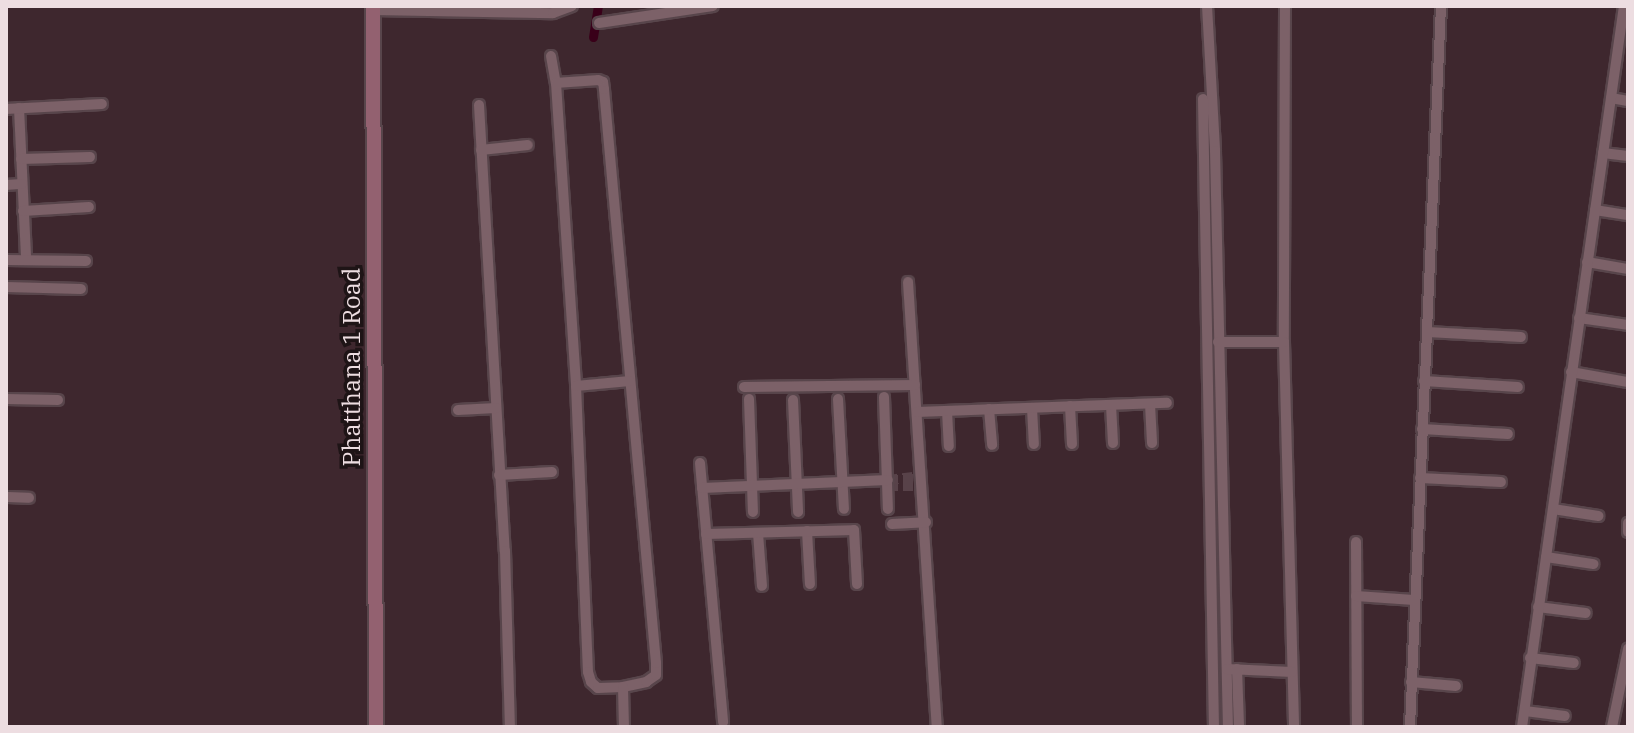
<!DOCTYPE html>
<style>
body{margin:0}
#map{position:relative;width:1634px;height:733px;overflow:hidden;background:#3e272e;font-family:"IBM Plex Serif",serif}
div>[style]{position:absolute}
.canal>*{height:9px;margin:-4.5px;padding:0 4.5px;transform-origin:4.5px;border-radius:4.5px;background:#390019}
.street-tunnel>*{height:10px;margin-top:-5px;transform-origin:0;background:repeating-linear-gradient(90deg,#584249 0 10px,transparent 0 15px)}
.roads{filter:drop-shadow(2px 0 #58454b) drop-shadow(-2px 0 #58454b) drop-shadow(0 2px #58454b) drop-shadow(0 -2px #58454b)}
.street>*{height:10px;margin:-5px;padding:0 5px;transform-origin:5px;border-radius:5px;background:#7c6168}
.secondary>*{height:14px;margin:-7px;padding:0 7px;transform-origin:7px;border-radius:7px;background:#936170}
span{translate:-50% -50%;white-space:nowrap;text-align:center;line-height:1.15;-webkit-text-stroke:7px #1e1416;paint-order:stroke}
.street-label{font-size:24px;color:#eddde1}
.frame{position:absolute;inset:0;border:8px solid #eddde1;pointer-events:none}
</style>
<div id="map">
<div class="canal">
<i style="left:593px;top:37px;width:31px;rotate:-81deg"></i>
</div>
<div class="street-tunnel">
<i style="left:888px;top:480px;width:34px;rotate:-7deg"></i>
<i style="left:888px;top:486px;width:35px"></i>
</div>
<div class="roads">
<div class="street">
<i style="left:1207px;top:6px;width:145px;rotate:86.8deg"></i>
<i style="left:1215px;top:151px;width:576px;rotate:88.71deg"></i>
<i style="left:1285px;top:6px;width:336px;rotate:90.2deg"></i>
<i style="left:1284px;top:342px;width:385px;rotate:88.5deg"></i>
<i style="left:373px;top:10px;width:180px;rotate:1deg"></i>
<i style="left:553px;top:13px;width:20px;rotate:-20deg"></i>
<i style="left:599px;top:23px;width:115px;rotate:-8.5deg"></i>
<i style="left:551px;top:56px;width:27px;rotate:80deg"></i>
<i style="left:556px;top:83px;width:304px;rotate:86.2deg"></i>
<i style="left:576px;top:386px;width:286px;rotate:87.6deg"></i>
<i style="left:588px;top:672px;width:10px;rotate:73deg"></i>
<i style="left:591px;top:682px;width:9px;rotate:41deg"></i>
<i style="left:598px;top:688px;width:25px;rotate:-2deg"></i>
<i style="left:623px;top:687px;width:24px;rotate:-12deg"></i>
<i style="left:646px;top:682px;width:12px;rotate:-35deg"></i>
<i style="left:656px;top:675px;width:12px;rotate:-90deg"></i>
<i style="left:656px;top:663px;width:576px;rotate:-95.18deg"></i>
<i style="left:604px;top:89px;width:7px;rotate:-98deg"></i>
<i style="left:603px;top:82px;width:5px;rotate:-158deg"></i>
<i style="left:598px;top:80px;width:42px;rotate:175.9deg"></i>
<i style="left:1611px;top:98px;width:17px;rotate:10deg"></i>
<i style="left:1203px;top:99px;width:628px;rotate:89deg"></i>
<i style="left:479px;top:105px;width:447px;rotate:86.7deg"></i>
<i style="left:505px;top:551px;width:176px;rotate:88.4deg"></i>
<i style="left:19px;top:108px;width:151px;rotate:87.3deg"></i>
<i style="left:6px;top:109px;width:96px;rotate:-3deg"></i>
<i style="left:481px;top:150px;width:47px;rotate:-6.1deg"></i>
<i style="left:1603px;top:153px;width:25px;rotate:7deg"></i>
<i style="left:21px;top:159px;width:69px;rotate:-1.7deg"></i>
<i style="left:6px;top:185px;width:16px;rotate:-4deg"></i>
<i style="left:1595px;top:210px;width:33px;rotate:9deg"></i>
<i style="left:23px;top:211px;width:66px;rotate:-3.5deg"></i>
<i style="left:6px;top:260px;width:80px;rotate:0.7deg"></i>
<i style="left:1587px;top:262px;width:42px;rotate:9.7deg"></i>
<i style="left:908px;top:282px;width:446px;rotate:86.3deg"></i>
<i style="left:6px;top:287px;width:75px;rotate:1.5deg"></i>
<i style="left:1579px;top:318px;width:49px;rotate:8.1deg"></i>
<i style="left:1427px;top:332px;width:94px;rotate:3deg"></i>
<i style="left:1218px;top:342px;width:66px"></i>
<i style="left:1571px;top:372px;width:58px;rotate:10deg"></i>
<i style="left:1424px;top:381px;width:94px;rotate:3.7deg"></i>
<i style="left:576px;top:386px;width:54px;rotate:-5.3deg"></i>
<i style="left:744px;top:387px;width:171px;rotate:-0.7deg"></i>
<i style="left:884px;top:397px;width:112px;rotate:88deg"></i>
<i style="left:6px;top:399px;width:52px;rotate:1.1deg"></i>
<i style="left:749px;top:399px;width:113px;rotate:88deg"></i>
<i style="left:838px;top:399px;width:110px;rotate:86.9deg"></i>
<i style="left:793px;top:400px;width:112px;rotate:87.4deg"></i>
<i style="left:1150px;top:404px;width:39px;rotate:87deg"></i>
<i style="left:1111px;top:405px;width:38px;rotate:87deg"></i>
<i style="left:1070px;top:406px;width:38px;rotate:87deg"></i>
<i style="left:1032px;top:408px;width:36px;rotate:87deg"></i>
<i style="left:989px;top:409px;width:36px;rotate:85deg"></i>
<i style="left:458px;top:410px;width:38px;rotate:-3deg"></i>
<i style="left:947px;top:411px;width:35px;rotate:87deg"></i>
<i style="left:917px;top:412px;width:250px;rotate:-2.1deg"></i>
<i style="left:1422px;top:429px;width:86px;rotate:3.3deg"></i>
<i style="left:700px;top:463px;width:260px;rotate:84.9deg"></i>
<i style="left:499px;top:475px;width:53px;rotate:-3.2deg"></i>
<i style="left:1420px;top:478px;width:81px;rotate:2.8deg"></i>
<i style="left:702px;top:488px;width:186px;rotate:-2.5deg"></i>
<i style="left:6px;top:497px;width:23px;rotate:2deg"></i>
<i style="left:1553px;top:509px;width:46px;rotate:8.8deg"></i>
<i style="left:1628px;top:523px;width:9px;rotate:90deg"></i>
<i style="left:892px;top:524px;width:34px;rotate:-3deg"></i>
<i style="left:807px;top:531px;width:53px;rotate:86.8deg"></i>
<i style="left:758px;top:533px;width:53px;rotate:85.7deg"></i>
<i style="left:706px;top:534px;width:148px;rotate:-1.5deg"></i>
<i style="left:854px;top:530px;width:54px;rotate:86.8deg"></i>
<i style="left:1356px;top:542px;width:185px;rotate:89.7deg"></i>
<i style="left:1546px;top:557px;width:48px;rotate:8.5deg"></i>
<i style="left:1356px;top:596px;width:58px;rotate:3.9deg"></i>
<i style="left:1538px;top:607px;width:48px;rotate:7.1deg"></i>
<i style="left:1530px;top:658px;width:44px;rotate:6.5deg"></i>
<i style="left:1227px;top:669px;width:65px;rotate:2.6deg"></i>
<i style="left:1237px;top:669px;width:58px;rotate:88deg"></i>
<i style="left:1411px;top:682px;width:45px;rotate:5.1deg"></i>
<i style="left:623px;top:687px;width:40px;rotate:88.6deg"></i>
<i style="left:1525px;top:711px;width:40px;rotate:7.1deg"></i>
<i style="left:1410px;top:727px;width:722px;rotate:-87.54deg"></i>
<i style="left:1522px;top:727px;width:728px;rotate:-81.95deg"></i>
<i style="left:1612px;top:727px;width:80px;rotate:-78.4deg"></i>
</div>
<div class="secondary">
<i style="left:373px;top:6px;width:721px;rotate:89.76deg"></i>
</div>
</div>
<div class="street-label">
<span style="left:352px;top:367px;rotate:-90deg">Phatthana 1 Road</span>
</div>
<div class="frame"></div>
</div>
